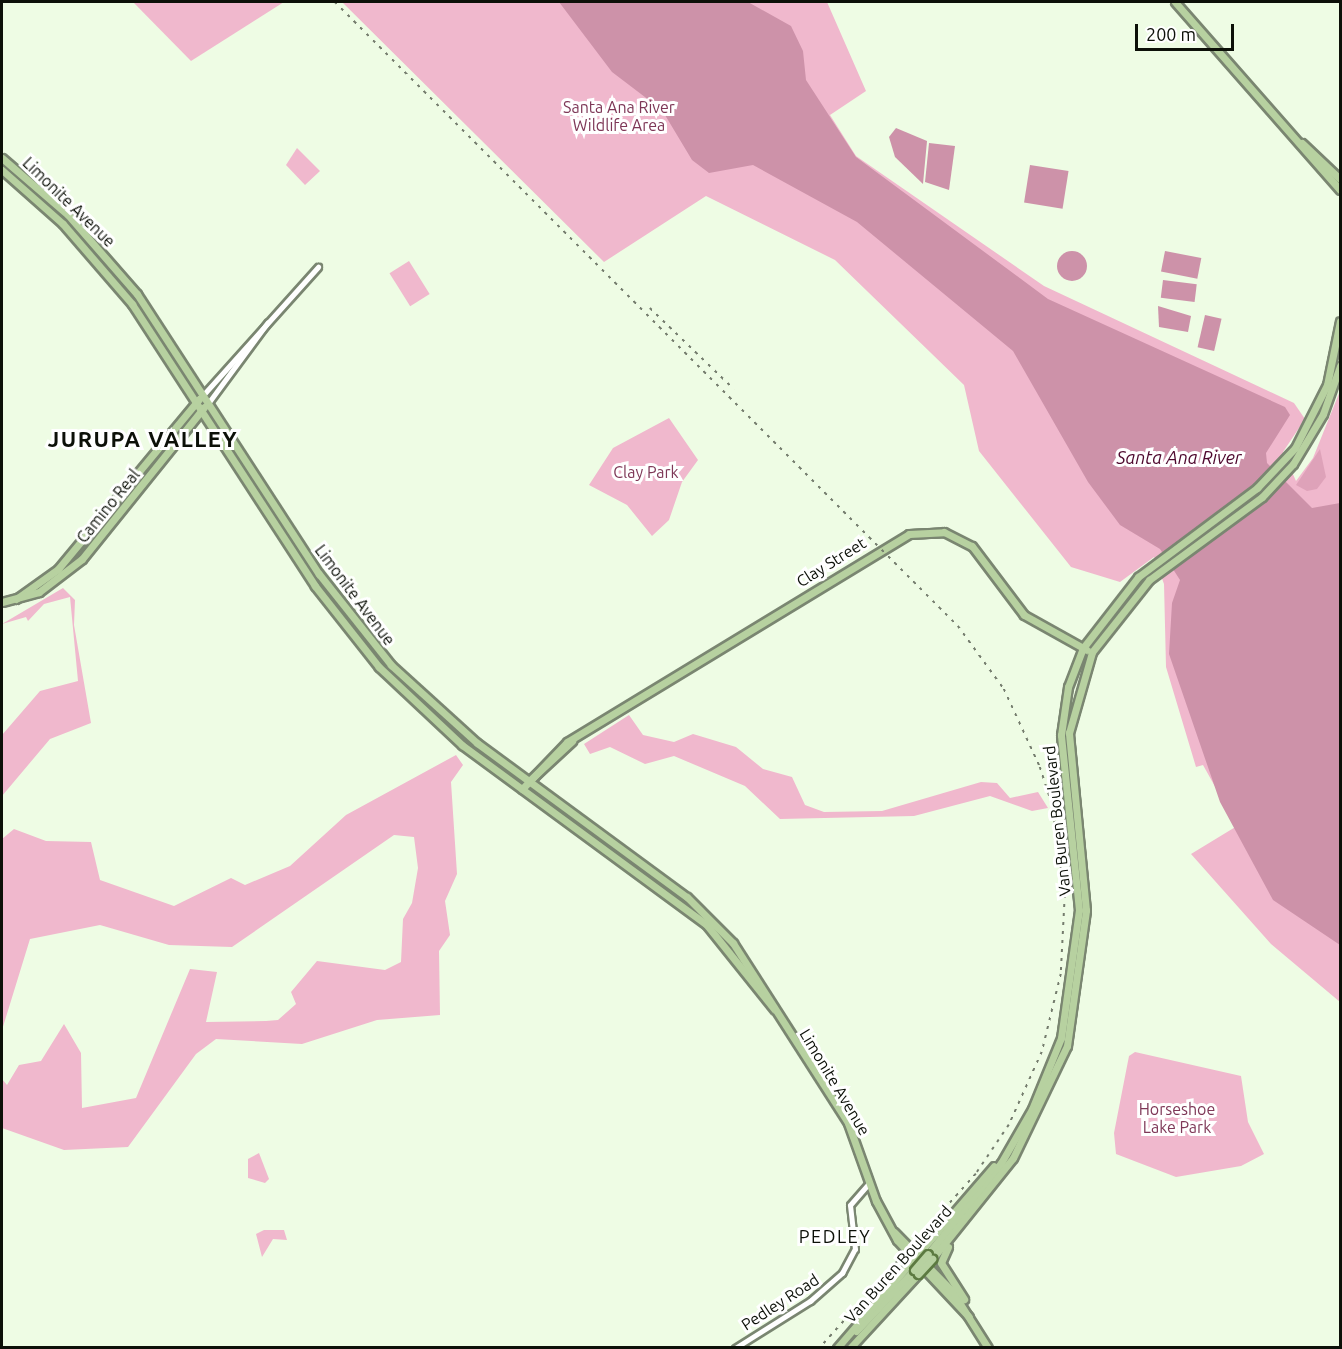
<!DOCTYPE html>
<style>
body{margin:0}
#map{position:relative;width:1342px;height:1349px;overflow:hidden;background:#eefce4;font-family:Ubuntu,sans-serif}
div>[style]{position:absolute}
.green>*{inset:0;background:#f0b8cd;transform-origin:0 0}
.forest>*{inset:0;background:#dea2b9}
.water>*{inset:0;background:#cd92a9;transform-origin:0 0}
.round{border-radius:50%}
.roads{filter:drop-shadow(2px 0 #7a8671) drop-shadow(-2px 0 #7a8671) drop-shadow(0 2px #7a8671) drop-shadow(0 -2px #7a8671)}
.minor>*{height:5px;margin:-2.5px;padding:0 2.5px;transform-origin:2.5px;border-radius:2.5px;background:#fff}
.major>*{height:7px;margin:-3.5px;padding:0 3.5px;transform-origin:3.5px;border-radius:3.5px;background:#b7d1a0}
.rail>*{height:1.5px;margin-top:-0.75px;transform-origin:0;background:repeating-linear-gradient(90deg,#747c6d 0 3px,transparent 0 9px)}
.bridges{filter:drop-shadow(2px 0 #5c7a41) drop-shadow(-2px 0 #5c7a41) drop-shadow(0 2px #5c7a41) drop-shadow(0 -2px #5c7a41)}
.major-bridge>*{height:7px;margin:-3.5px;padding:0 3.5px;transform-origin:3.5px;border-radius:3.5px;background:#b7d1a0}
span{translate:-50% -50%;white-space:nowrap;text-align:center;line-height:1.15;-webkit-text-stroke:6px #fff;paint-order:stroke}
.park-label{font-size:16px;color:#7e3757}
.street-label{font-size:16px;color:#0c1008}
.water-label{font-size:18px;color:#4d072d;font-style:italic}
.neighbourhood-label{font-size:18px;color:#0c1008;letter-spacing:1.5px}
.district-label{font-size:22px;color:#0c1008;font-weight:700;letter-spacing:1.5px}
.frame{position:absolute;inset:0;border:3px solid #0c1008;pointer-events:none}
.scale{position:absolute;left:1135px;top:24px;width:99px;height:27px;box-sizing:border-box;border:3px solid #0c1008;border-top:0;padding-left:8px;font-size:18px;line-height:21px;white-space:nowrap;color:#0c1008;-webkit-text-stroke:4px #fff;paint-order:stroke}
</style>
<div id="map">
<div class="green">
<i style="clip-path:polygon(133px 2px,284px 2px,191px 61px)"></i>
<i style="clip-path:polygon(342px 2px,827px 2px,866px 91px,830px 115px,856px 156px,1044px 286px,1294px 403px,1305px 419px,1283px 452px,1296px 481px,1313px 458px,1340px 391px,1340px 1002px,1271px 944px,1191px 854px,1237px 826px,1203px 765px,1196px 767px,1166px 667px,1164px 584px,1154px 557px,1120px 582px,1071px 567px,979px 451px,964px 385px,835px 260px,706px 196px,604px 262px)"></i>
<i style="clip-path:polygon(297px 148px,320px 171px,305px 185px,286px 165px)"></i>
<i style="left:409px;top:261px;width:39px;height:23px;rotate:58deg"></i>
<i style="clip-path:polygon(669px 418px,698px 460px,682px 482px,669px 520px,652px 536px,627px 505px,589px 485px,613px 448px)"></i>
<i style="clip-path:polygon(63px 588px,75px 600px,74px 625px,91px 723px,50px 739px,2px 796px,2px 735px,40px 691px,78px 681px,70px 597px,44px 604px,28px 621px,26px 617px,2px 624px)"></i>
<i style="clip-path:polygon(629px 715px,643px 735px,674px 742px,693px 734px,736px 747px,763px 769px,792px 777px,805px 805px,824px 812px,882px 811px,981px 782px,997px 783px,1010px 798px,1038px 792px,1048px 808px,1032px 811px,990px 796px,914px 816px,780px 819px,745px 786px,674px 756px,645px 764px,610px 747px,590px 754px,584px 744px)"></i>
<i style="clip-path:polygon(456px 755px,463px 765px,451px 782px,457px 874px,445px 901px,450px 935px,439px 951px,440px 1015px,377px 1020px,302px 1044px,216px 1039px,196px 1054px,128px 1147px,64px 1150px,2px 1128px,2px 1079px,7px 1085px,19px 1065px,41px 1061px,64px 1024px,81px 1053px,82px 1108px,136px 1098px,190px 969px,217px 972px,206px 1022px,266px 1021px,278px 1020px,296px 1004px,291px 992px,317px 961px,385px 970px,401px 962px,403px 919px,412px 903px,418px 868px,414px 837px,394px 835px,232px 947px,169px 945px,100px 925px,30px 939px,2px 1030px,2px 839px,14px 829px,46px 841px,91px 842px,100px 880px,174px 906px,231px 878px,245px 885px,290px 866px,346px 815px)"></i>
<i style="clip-path:polygon(1135px 1052px,1241px 1076px,1248px 1122px,1264px 1154px,1241px 1166px,1176px 1177px,1116px 1154px,1114px 1133px,1129px 1056px)"></i>
<i style="clip-path:polygon(259px 1153px,269px 1179px,265px 1183px,248px 1178px,248px 1159px)"></i>
<i style="clip-path:polygon(264px 1230px,284px 1230px,287px 1240px,273px 1239px,262px 1257px,256px 1234px)"></i>
</div>
<div class="forest">
<i style="clip-path:polygon(1320px 449px,1326px 477px,1317px 489px,1307px 491px,1296px 485px)"></i>
</div>
<div class="water">
<i style="clip-path:polygon(559px 2px,748px 2px,791px 26px,803px 51px,806px 80px,856px 157px,1048px 299px,1285px 407px,1290px 415px,1266px 453px,1267px 463px,1312px 508px,1340px 503px,1340px 945px,1273px 900px,1220px 802px,1169px 654px,1172px 603px,1180px 580px,1160px 549px,1120px 525px,1088px 482px,1013px 351px,857px 222px,753px 165px,709px 173px,692px 160px,662px 110px,612px 72px)"></i>
<i style="clip-path:polygon(896px 128px,927px 141px,923px 184px,895px 157px,889px 137px)"></i>
<i style="clip-path:polygon(929px 143px,955px 146px,949px 190px,925px 182px)"></i>
<i style="left:1030px;top:165px;width:39px;height:38px;rotate:9deg"></i>
<i class="round" style="left:1057px;top:251px;width:30px;height:30px"></i>
<i style="left:1165px;top:251px;width:37px;height:21px;rotate:11deg"></i>
<i style="left:1163px;top:280px;width:34px;height:18px;rotate:7deg"></i>
<i style="clip-path:polygon(1158px 306px,1191px 316px,1188px 332px,1159px 327px)"></i>
<i style="left:1205px;top:315px;width:17px;height:33px;rotate:13deg"></i>
</div>
<div class="roads">
<div class="minor">
<i style="left:204px;top:394px;width:171px;rotate:-48.1deg"></i>
<i style="left:209px;top:402px;width:99px;rotate:-53.6deg"></i>
<i style="left:735px;top:1348px;width:89px;rotate:-32.1deg"></i>
<i style="left:810px;top:1301px;width:43px;rotate:-41.2deg"></i>
<i style="left:842px;top:1273px;width:27px;rotate:-62deg"></i>
<i style="left:855px;top:1249px;width:44px;rotate:-96.5deg"></i>
<i style="left:850px;top:1205px;width:29px;rotate:-49deg"></i>
</div>
<div class="major">
<i style="left:1175px;top:2px;width:250px;rotate:48.7deg"></i>
<i style="left:1302px;top:143px;width:52px;rotate:43.5deg"></i>
<i style="left:2px;top:158px;width:87px;rotate:40.8deg"></i>
<i style="left:68px;top:215px;width:105px;rotate:48.9deg"></i>
<i style="left:137px;top:294px;width:334px;rotate:57deg"></i>
<i style="left:319px;top:574px;width:116px;rotate:51.6deg"></i>
<i style="left:391px;top:665px;width:116px;rotate:42.2deg"></i>
<i style="left:477px;top:743px;width:260px;rotate:36.3deg"></i>
<i style="left:687px;top:897px;width:65px;rotate:45deg"></i>
<i style="left:733px;top:943px;width:214px;rotate:57.4deg"></i>
<i style="left:848px;top:1123px;width:83px;rotate:70.3deg"></i>
<i style="left:876px;top:1201px;width:44px;rotate:61.7deg"></i>
<i style="left:897px;top:1240px;width:105px;rotate:46.9deg"></i>
<i style="left:2px;top:170px;width:81px;rotate:41.5deg"></i>
<i style="left:63px;top:224px;width:106px;rotate:49.2deg"></i>
<i style="left:132px;top:304px;width:336px;rotate:57deg"></i>
<i style="left:315px;top:586px;width:103px;rotate:51.7deg"></i>
<i style="left:379px;top:667px;width:114px;rotate:43.2deg"></i>
<i style="left:462px;top:745px;width:303px;rotate:36.3deg"></i>
<i style="left:706px;top:924px;width:109px;rotate:51.3deg"></i>
<i style="left:16px;top:599px;width:52px;rotate:-35.5deg"></i>
<i style="left:58px;top:569px;width:221px;rotate:-50.3deg"></i>
<i style="left:2px;top:602px;width:38px;rotate:-15deg"></i>
<i style="left:39px;top:592px;width:54px;rotate:-37.5deg"></i>
<i style="left:82px;top:559px;width:195px;rotate:-51.2deg"></i>
<i style="left:529px;top:781px;width:59px;rotate:-42.9deg"></i>
<i style="left:522px;top:789px;width:65px;rotate:-46.2deg"></i>
<i style="left:567px;top:742px;width:400px;rotate:-31.3deg"></i>
<i style="left:909px;top:534px;width:35px;rotate:-3deg"></i>
<i style="left:944px;top:532px;width:31px;rotate:27deg"></i>
<i style="left:972px;top:546px;width:86px;rotate:53deg"></i>
<i style="left:1024px;top:615px;width:72px;rotate:29.1deg"></i>
<i style="left:894px;top:1232px;width:83px;rotate:45.5deg"></i>
<i style="left:952px;top:1291px;width:67px;rotate:57.7deg"></i>
<i style="left:948px;top:1247px;width:17px;rotate:114deg"></i>
<i style="left:941px;top:1263px;width:43px;rotate:57.4deg"></i>
<i style="left:928px;top:1254px;width:117px;rotate:-51.3deg"></i>
<i style="left:1001px;top:1163px;width:62px;rotate:-60.1deg"></i>
<i style="left:1032px;top:1109px;width:77px;rotate:-67.8deg"></i>
<i style="left:1061px;top:1038px;width:129px;rotate:-82deg"></i>
<i style="left:1079px;top:910px;width:176px;rotate:-95.9deg"></i>
<i style="left:1061px;top:735px;width:49px;rotate:-81.7deg"></i>
<i style="left:1068px;top:687px;width:42px;rotate:-69deg"></i>
<i style="left:1083px;top:648px;width:90px;rotate:-52.2deg"></i>
<i style="left:1138px;top:577px;width:149px;rotate:-36.8deg"></i>
<i style="left:1257px;top:488px;width:55px;rotate:-46.5deg"></i>
<i style="left:1295px;top:448px;width:71px;rotate:-63.1deg"></i>
<i style="left:1327px;top:385px;width:65px;rotate:-78.5deg"></i>
<i style="left:932px;top:1259px;width:129px;rotate:-51.3deg"></i>
<i style="left:1013px;top:1158px;width:124px;rotate:-64.3deg"></i>
<i style="left:1067px;top:1046px;width:137px;rotate:-82deg"></i>
<i style="left:1086px;top:910px;width:178px;rotate:-95.5deg"></i>
<i style="left:1069px;top:733px;width:84px;rotate:-74.1deg"></i>
<i style="left:1092px;top:652px;width:92px;rotate:-51.6deg"></i>
<i style="left:1149px;top:580px;width:140px;rotate:-36.3deg"></i>
<i style="left:1262px;top:497px;width:45px;rotate:-46.8deg"></i>
<i style="left:1293px;top:464px;width:58px;rotate:-59deg"></i>
<i style="left:1323px;top:414px;width:51px;rotate:-70.5deg"></i>
<i style="left:856px;top:1331px;width:84px;rotate:-46.4deg"></i>
<i style="left:837px;top:1348px;width:240px;rotate:-49.2deg"></i>
<i style="left:850px;top:1348px;width:100px;rotate:-47.4deg"></i>
</div>
</div>
<div class="rail">
<i style="left:335px;top:2px;width:882px;rotate:45.05deg"></i>
<i style="left:958px;top:626px;width:78px;rotate:53.9deg"></i>
<i style="left:1004px;top:689px;width:86px;rotate:65.2deg"></i>
<i style="left:1040px;top:767px;width:38px;rotate:72deg"></i>
<i style="left:1052px;top:803px;width:93px;rotate:82deg"></i>
<i style="left:1065px;top:895px;width:79px;rotate:92.9deg"></i>
<i style="left:1061px;top:974px;width:80px;rotate:103.7deg"></i>
<i style="left:1042px;top:1052px;width:80px;rotate:114.3deg"></i>
<i style="left:1009px;top:1125px;width:59px;rotate:124deg"></i>
<i style="left:976px;top:1174px;width:234px;rotate:131.9deg"></i>
<i style="left:650px;top:308px;width:117px;rotate:44deg"></i>
</div>
<div class="bridges">
<div class="major-bridge">
<i style="left:914px;top:1270px;width:21px;rotate:-49deg"></i>
<i style="left:918px;top:1274px;width:21px;rotate:-47deg"></i>
</div>
</div>
<div class="park-label">
<span style="left:619px;top:116px">Santa Ana River<br>Wildlife Area</span>
<span style="left:646px;top:472px">Clay Park</span>
<span style="left:1177px;top:1118px">Horseshoe<br>Lake Park</span>
</div>
<div class="street-label">
<span style="left:69px;top:202px;rotate:44deg">Limonite Avenue</span>
<span style="left:108px;top:506px;rotate:-51deg">Camino Real</span>
<span style="left:831px;top:562px;rotate:-32deg">Clay Street</span>
<span style="left:355px;top:595px;rotate:53deg">Limonite Avenue</span>
<span style="left:1057px;top:821px;rotate:-96deg">Van Buren Boulevard</span>
<span style="left:835px;top:1082px;rotate:59deg">Limonite Avenue</span>
<span style="left:898px;top:1264px;rotate:-48deg">Van Buren Boulevard</span>
<span style="left:780px;top:1302px;rotate:-33deg">Pedley Road</span>
</div>
<div class="water-label">
<span style="left:1179px;top:457px">Santa Ana River</span>
</div>
<div class="neighbourhood-label">
<span style="left:835px;top:1236px">PEDLEY</span>
</div>
<div class="district-label">
<span style="left:143px;top:439px">JURUPA VALLEY</span>
</div>
<div class="frame"></div>
<div class="scale">200 m</div>
</div>
